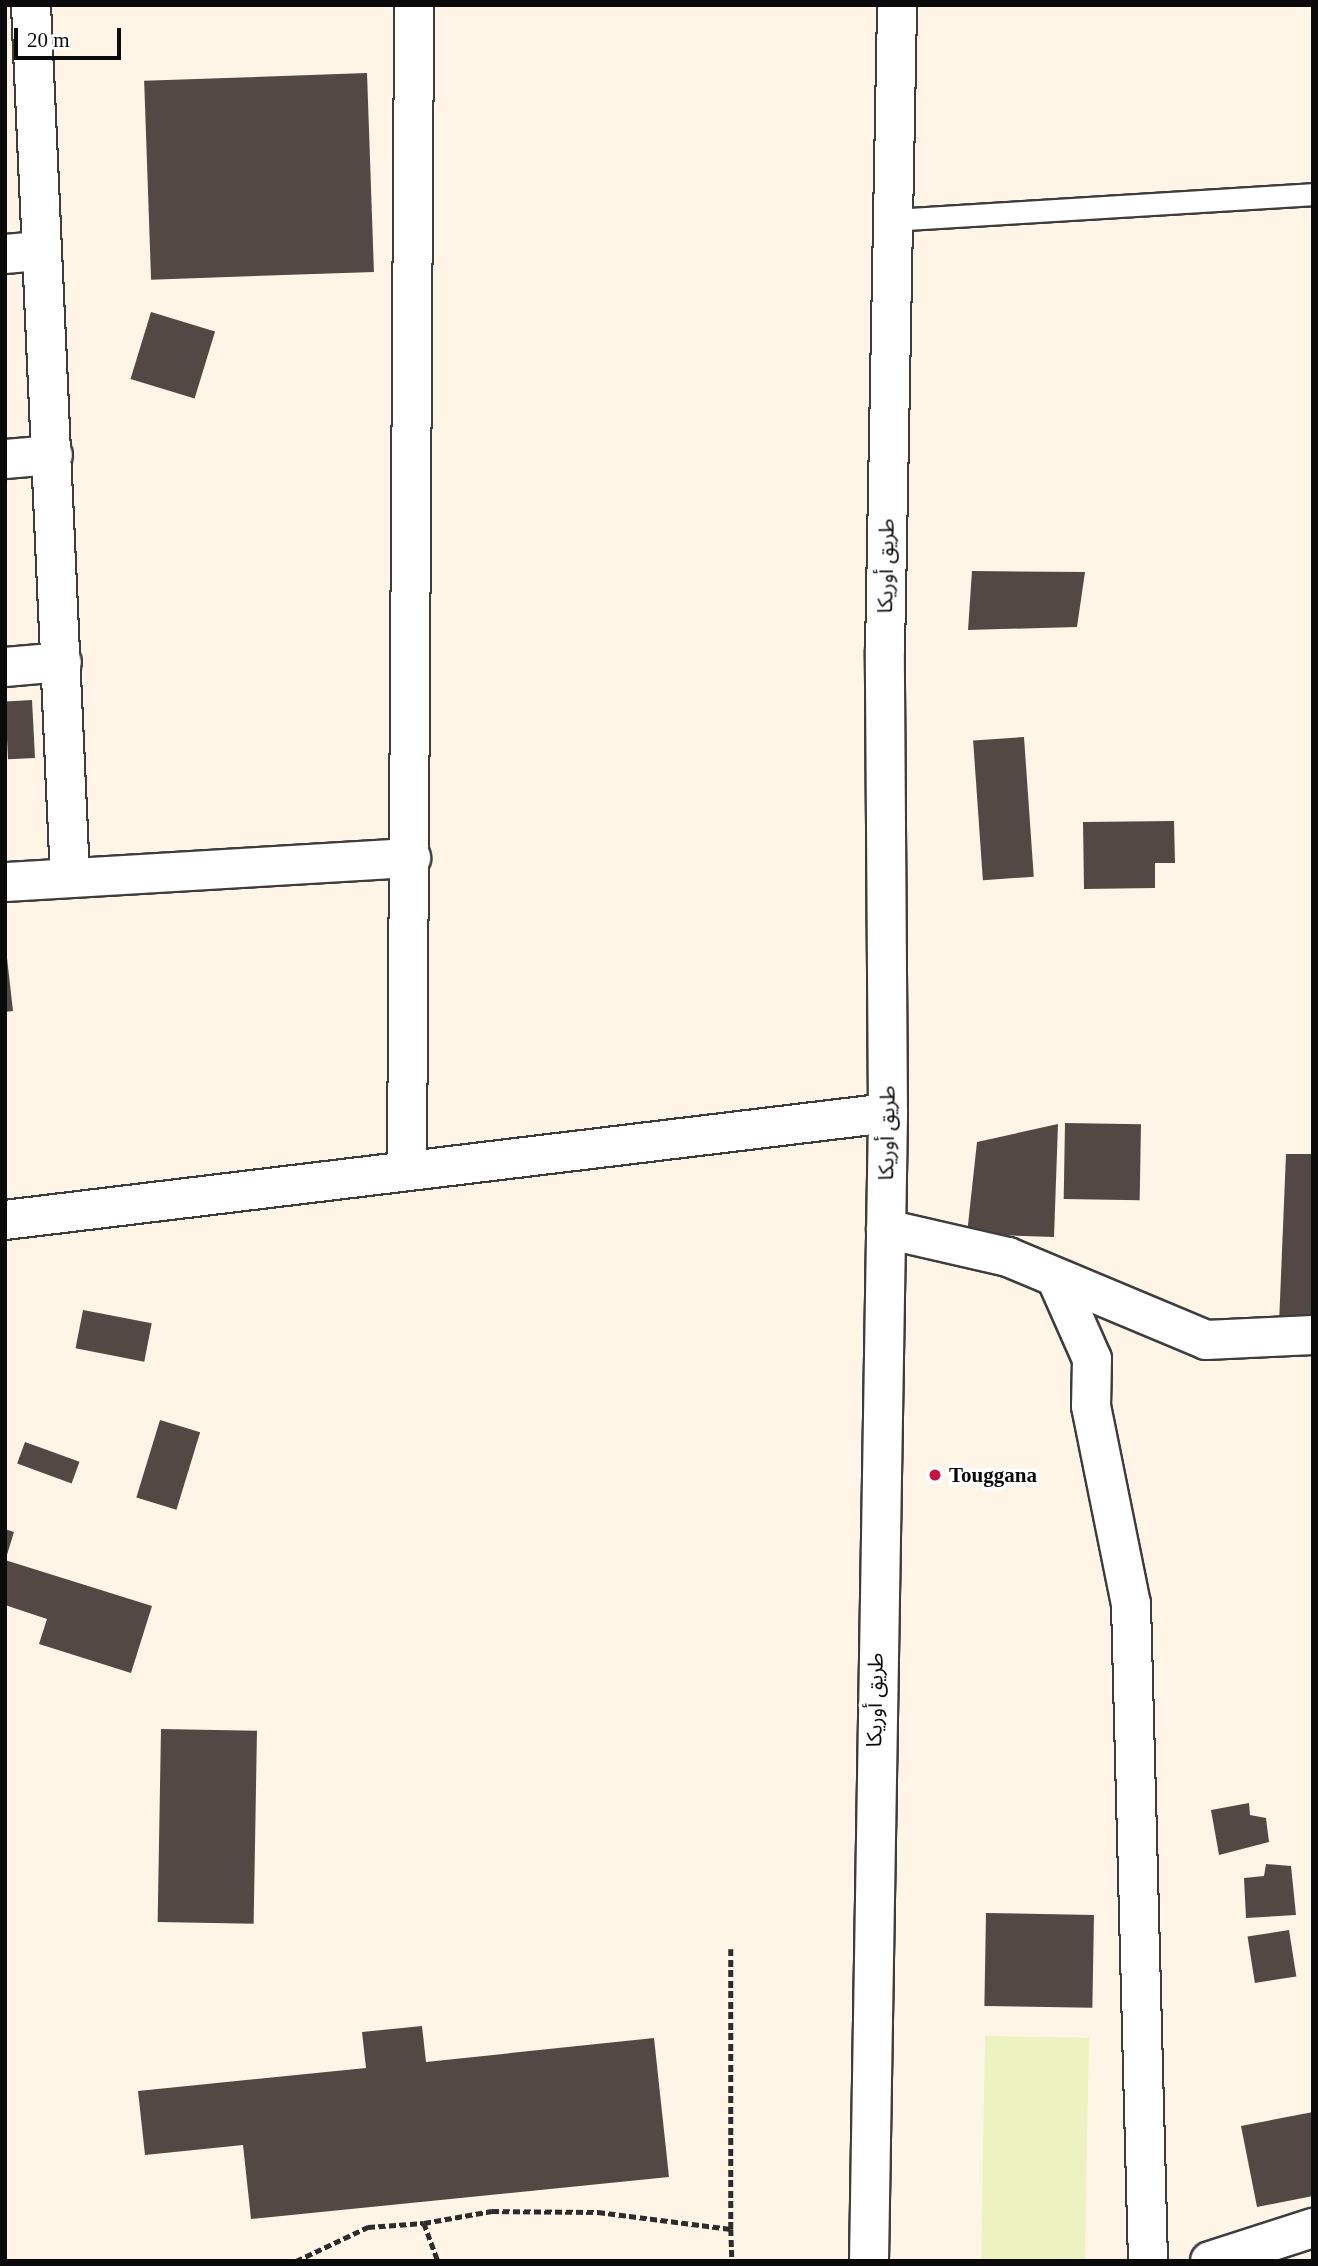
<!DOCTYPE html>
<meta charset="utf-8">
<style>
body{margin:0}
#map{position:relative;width:1318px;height:2266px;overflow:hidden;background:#fff5e7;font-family:"Times New Roman","Noto Sans Arabic",serif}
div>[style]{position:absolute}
.pitch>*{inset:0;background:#edf3c0;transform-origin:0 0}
.building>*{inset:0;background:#544845;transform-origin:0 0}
.path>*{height:4.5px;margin-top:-2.25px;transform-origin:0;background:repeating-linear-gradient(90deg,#2c2c2c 0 7px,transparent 0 10.5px)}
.roads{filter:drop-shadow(2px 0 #3d3d3d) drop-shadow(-2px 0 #3d3d3d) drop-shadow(0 2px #3d3d3d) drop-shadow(0 -2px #3d3d3d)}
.service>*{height:21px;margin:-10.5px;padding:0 10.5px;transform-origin:10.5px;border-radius:10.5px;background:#fff}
.minor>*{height:38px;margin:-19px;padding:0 19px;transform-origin:19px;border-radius:19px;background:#fff}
.tertiary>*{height:38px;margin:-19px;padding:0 19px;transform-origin:19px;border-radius:19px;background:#fff}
.dots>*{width:19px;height:19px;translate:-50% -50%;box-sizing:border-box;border:4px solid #fff;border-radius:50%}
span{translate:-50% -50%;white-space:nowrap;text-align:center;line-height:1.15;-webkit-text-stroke:7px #fff;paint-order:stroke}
.street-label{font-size:21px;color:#0a0a0a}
.poi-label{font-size:21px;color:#0a0a0a;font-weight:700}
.left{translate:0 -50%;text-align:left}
.frame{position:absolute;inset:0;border:7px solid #0a0a0a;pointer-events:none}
.scale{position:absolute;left:14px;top:28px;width:107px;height:32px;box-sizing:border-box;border:4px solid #0a0a0a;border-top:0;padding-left:9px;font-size:21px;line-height:24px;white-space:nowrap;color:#0a0a0a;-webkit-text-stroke:5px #fff;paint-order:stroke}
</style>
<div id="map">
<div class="pitch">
<i style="left:985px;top:2036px;width:104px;height:225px;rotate:1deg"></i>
</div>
<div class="building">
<i style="left:367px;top:73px;width:199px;height:223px;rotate:88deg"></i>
<i style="left:151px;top:312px;width:67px;height:70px;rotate:17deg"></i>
<i style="clip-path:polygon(972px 571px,1085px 572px,1077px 627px,968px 630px)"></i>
<i style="left:32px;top:700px;width:58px;height:27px;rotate:87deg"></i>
<i style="left:1024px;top:737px;width:140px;height:51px;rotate:86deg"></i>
<i style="clip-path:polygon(1174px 821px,1175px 863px,1155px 863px,1155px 888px,1084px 889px,1083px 822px)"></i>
<i style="clip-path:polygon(5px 940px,13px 1011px,5px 1012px)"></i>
<i style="left:1065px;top:1123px;width:76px;height:76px;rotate:1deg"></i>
<i style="clip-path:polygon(1058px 1124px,1054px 1237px,967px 1234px,977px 1142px)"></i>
<i style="clip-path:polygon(1286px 1154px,1313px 1154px,1313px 1317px,1279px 1324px)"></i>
<i style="left:83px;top:1310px;width:70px;height:39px;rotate:11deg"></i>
<i style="left:160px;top:1420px;width:42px;height:81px;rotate:17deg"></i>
<i style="left:25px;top:1442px;width:58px;height:23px;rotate:20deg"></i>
<i style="clip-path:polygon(5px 1529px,14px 1532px,6px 1558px,5px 1558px)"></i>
<i style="clip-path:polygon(5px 1560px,152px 1606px,131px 1673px,39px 1644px,47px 1619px,5px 1605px)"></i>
<i style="left:161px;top:1729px;width:96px;height:193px;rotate:1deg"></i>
<i style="clip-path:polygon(1249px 1803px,1250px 1815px,1266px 1818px,1269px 1842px,1219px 1855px,1211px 1810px)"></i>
<i style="clip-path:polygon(1266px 1864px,1291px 1866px,1296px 1915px,1246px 1918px,1244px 1878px,1264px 1876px)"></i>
<i style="left:986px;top:1913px;width:108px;height:93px;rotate:1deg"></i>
<i style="left:1289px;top:1930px;width:47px;height:42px;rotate:81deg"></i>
<i style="clip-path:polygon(422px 2026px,426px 2062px,654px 2038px,669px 2177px,251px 2219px,243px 2145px,145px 2155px,138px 2091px,366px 2068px,362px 2032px)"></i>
<i style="clip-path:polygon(1313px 2112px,1313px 2196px,1257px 2207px,1241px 2126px)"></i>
</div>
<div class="path">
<i style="left:731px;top:1949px;width:280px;rotate:90deg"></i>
<i style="left:424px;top:2223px;width:69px;rotate:-10deg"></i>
<i style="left:492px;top:2211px;width:106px;rotate:0.5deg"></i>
<i style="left:598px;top:2212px;width:134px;rotate:7.3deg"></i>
<i style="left:731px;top:2229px;width:32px;rotate:88deg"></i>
<i style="left:296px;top:2261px;width:80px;rotate:-25.3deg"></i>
<i style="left:368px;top:2227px;width:56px;rotate:-4.1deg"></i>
<i style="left:424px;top:2223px;width:40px;rotate:69.8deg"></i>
</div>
<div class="roads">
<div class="service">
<i style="left:892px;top:220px;width:422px;rotate:-3.5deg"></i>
</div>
<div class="minor">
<i style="left:31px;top:5px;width:874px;rotate:87.44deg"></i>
<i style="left:5px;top:254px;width:34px;rotate:-5deg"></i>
<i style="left:5px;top:459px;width:48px;rotate:-4.8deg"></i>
<i style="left:5px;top:667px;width:57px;rotate:-5deg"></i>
<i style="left:5px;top:882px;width:407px;rotate:-3.4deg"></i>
<i style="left:407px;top:1167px;width:1162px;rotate:-89.65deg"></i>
<i style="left:5px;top:1220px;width:889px;rotate:-6.91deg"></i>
<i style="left:886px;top:1229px;width:125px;rotate:12.9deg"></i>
<i style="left:1008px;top:1257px;width:215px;rotate:22.7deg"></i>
<i style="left:1206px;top:1340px;width:107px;rotate:-2.7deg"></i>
<i style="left:1057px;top:1280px;width:86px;rotate:66.1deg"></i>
<i style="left:1092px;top:1359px;width:47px;rotate:91.2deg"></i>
<i style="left:1091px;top:1406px;width:202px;rotate:78.6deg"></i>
<i style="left:1131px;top:1604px;width:657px;rotate:88.52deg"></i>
<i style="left:1210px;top:2261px;width:108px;rotate:-17.8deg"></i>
</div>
<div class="tertiary">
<i style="left:869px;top:2261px;width:1148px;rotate:-89.05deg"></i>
<i style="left:888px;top:1113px;width:463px;rotate:-90.4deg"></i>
<i style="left:885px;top:650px;width:645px;rotate:-88.93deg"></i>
</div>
</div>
<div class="dots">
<i style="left:935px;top:1475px;background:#c61646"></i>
</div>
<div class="street-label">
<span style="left:886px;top:566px;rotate:-89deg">طريق أوريكا</span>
<span style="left:887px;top:1133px;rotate:-89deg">طريق أوريكا</span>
<span style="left:875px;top:1700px;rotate:-89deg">طريق أوريكا</span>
</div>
<div class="poi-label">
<span class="left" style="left:949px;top:1475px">Touggana</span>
</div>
<div class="frame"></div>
<div class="scale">20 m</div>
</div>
